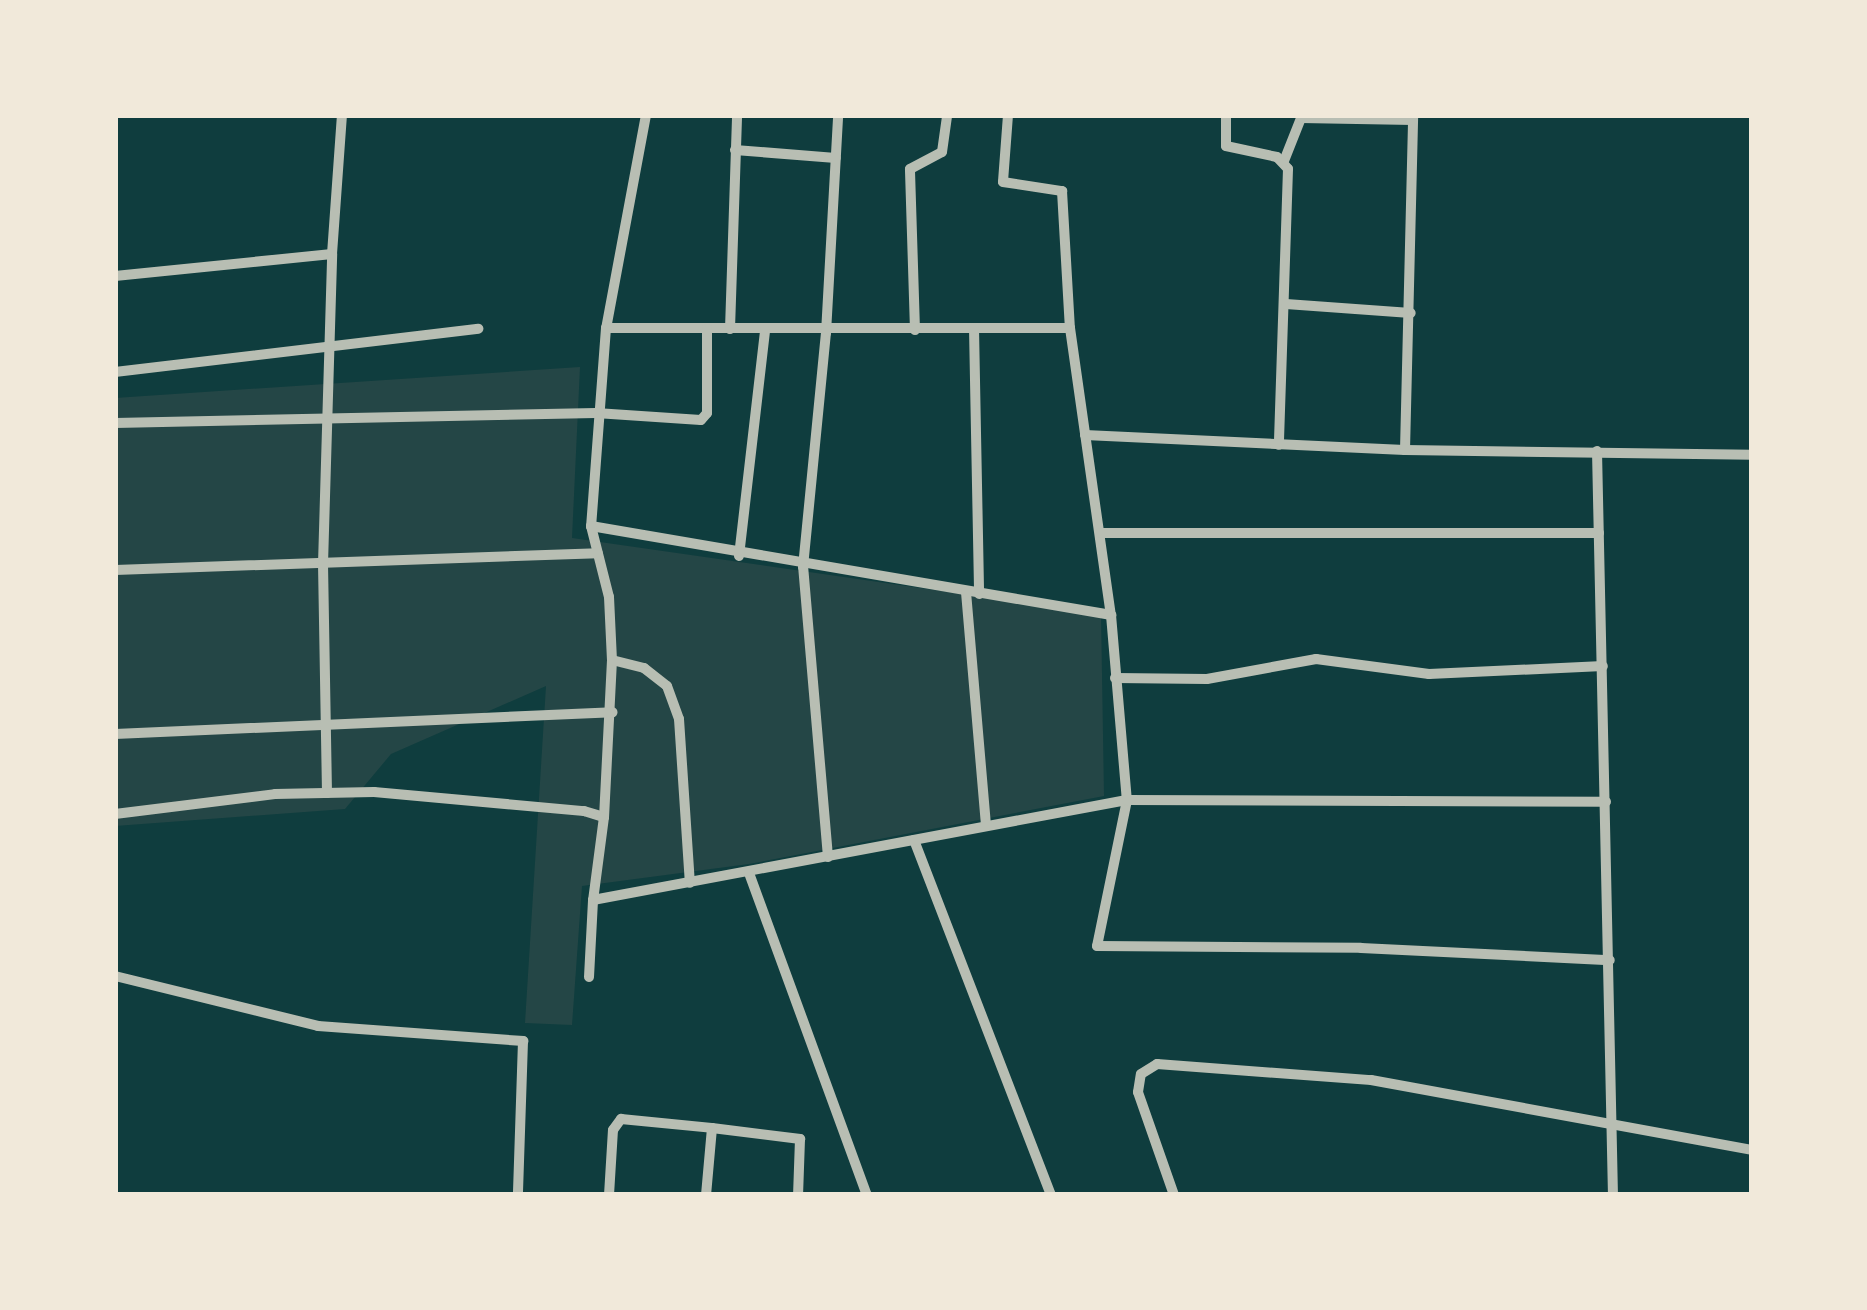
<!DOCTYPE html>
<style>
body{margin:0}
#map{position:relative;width:1867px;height:1310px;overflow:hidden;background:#0f3d3e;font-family:"Public Sans",sans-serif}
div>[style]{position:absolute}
.green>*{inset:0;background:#244646}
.minor>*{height:10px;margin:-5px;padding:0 5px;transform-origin:5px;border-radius:5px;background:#b8beb3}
span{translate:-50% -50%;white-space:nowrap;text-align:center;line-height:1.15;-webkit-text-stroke:10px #f1e9da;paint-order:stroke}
.frame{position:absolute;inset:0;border:118px solid #f1e9da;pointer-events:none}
</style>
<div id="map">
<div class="green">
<i style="clip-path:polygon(580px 367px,572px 538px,1101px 614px,1104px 796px,749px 864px,582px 886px,572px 1025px,525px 1023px,546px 686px,391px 754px,345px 809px,115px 826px,115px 398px)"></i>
</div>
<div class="minor">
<i style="left:646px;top:115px;width:217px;rotate:100.6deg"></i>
<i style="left:606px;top:328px;width:199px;rotate:94.3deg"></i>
<i style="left:591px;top:526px;width:528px;rotate:9.71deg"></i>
<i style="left:1008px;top:115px;width:67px;rotate:94.3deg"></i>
<i style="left:1003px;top:182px;width:60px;rotate:8.7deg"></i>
<i style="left:1062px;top:191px;width:137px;rotate:86.7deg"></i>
<i style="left:1070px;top:328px;width:290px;rotate:81.9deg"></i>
<i style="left:1111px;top:615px;width:186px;rotate:85.1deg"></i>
<i style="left:1127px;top:800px;width:149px;rotate:101.6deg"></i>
<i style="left:1097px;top:946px;width:264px;rotate:0.4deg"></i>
<i style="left:1361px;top:948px;width:249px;rotate:2.8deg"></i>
<i style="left:1226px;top:115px;width:31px;rotate:90deg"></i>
<i style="left:1226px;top:146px;width:52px;rotate:12.2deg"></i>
<i style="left:1277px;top:157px;width:16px;rotate:47deg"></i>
<i style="left:1288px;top:169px;width:276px;rotate:91.9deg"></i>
<i style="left:735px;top:150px;width:101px;rotate:4.5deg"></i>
<i style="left:1284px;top:161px;width:46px;rotate:-68.4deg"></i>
<i style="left:1301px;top:118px;width:112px;rotate:1deg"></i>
<i style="left:115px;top:276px;width:218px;rotate:-5.8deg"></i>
<i style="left:332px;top:254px;width:139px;rotate:-85.9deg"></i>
<i style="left:1286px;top:304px;width:125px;rotate:4.1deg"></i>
<i style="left:606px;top:328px;width:464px"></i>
<i style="left:974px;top:328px;width:266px;rotate:88.9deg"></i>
<i style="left:730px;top:329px;width:214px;rotate:-88.1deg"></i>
<i style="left:915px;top:330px;width:161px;rotate:-91.8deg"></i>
<i style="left:910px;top:169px;width:36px;rotate:-28deg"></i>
<i style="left:942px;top:152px;width:37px;rotate:-82deg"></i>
<i style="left:115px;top:372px;width:366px;rotate:-6.8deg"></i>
<i style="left:115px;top:423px;width:481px;rotate:-1.2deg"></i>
<i style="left:596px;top:413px;width:105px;rotate:3.8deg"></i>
<i style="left:701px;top:420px;width:9px;rotate:-49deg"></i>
<i style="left:707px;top:413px;width:84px;rotate:-90deg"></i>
<i style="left:1085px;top:435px;width:320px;rotate:2.7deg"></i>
<i style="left:1405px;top:450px;width:347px;rotate:0.8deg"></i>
<i style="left:1405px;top:450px;width:335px;rotate:-88.6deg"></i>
<i style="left:1597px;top:451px;width:744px;rotate:88.77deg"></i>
<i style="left:591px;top:526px;width:73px;rotate:75.8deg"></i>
<i style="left:609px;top:597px;width:63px;rotate:87.3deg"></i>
<i style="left:612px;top:660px;width:157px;rotate:92.9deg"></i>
<i style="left:1101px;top:533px;width:498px"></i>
<i style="left:739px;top:556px;width:227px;rotate:-83.4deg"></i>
<i style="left:115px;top:570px;width:483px;rotate:-2deg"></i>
<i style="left:966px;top:592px;width:234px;rotate:85.1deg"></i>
<i style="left:612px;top:660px;width:33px;rotate:14deg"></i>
<i style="left:644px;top:668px;width:29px;rotate:38deg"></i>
<i style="left:667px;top:686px;width:35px;rotate:70deg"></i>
<i style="left:679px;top:719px;width:164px;rotate:86.2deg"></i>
<i style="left:1115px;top:678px;width:92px;rotate:0.6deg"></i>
<i style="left:1207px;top:679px;width:111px;rotate:-10.4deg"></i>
<i style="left:1316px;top:659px;width:114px;rotate:7.6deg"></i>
<i style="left:1429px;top:674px;width:174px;rotate:-2.6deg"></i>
<i style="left:115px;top:734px;width:498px;rotate:-2.5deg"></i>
<i style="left:327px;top:793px;width:229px;rotate:-91deg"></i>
<i style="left:323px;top:564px;width:310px;rotate:-88.3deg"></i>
<i style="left:115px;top:814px;width:161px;rotate:-7.1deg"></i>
<i style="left:275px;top:794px;width:99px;rotate:-1.2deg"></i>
<i style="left:374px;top:792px;width:211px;rotate:5.2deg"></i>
<i style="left:584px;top:811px;width:21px;rotate:17deg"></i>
<i style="left:604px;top:817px;width:84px;rotate:97.5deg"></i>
<i style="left:914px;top:840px;width:381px;rotate:68.9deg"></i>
<i style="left:828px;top:857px;width:291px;rotate:-94.9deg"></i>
<i style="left:803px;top:567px;width:235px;rotate:-84.4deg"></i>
<i style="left:826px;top:333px;width:218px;rotate:-86.8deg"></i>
<i style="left:749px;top:873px;width:343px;rotate:69.9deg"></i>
<i style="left:115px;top:976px;width:209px;rotate:13.8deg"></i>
<i style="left:318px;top:1026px;width:206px;rotate:4.2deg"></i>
<i style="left:523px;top:1041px;width:154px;rotate:91.9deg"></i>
<i style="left:589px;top:977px;width:77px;rotate:-87deg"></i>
<i style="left:593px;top:900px;width:543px;rotate:-10.61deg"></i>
<i style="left:1127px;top:800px;width:479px;rotate:0.2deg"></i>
<i style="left:712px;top:1128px;width:89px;rotate:7.1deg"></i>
<i style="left:800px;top:1139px;width:56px;rotate:92deg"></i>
<i style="left:609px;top:1195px;width:65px;rotate:-86.5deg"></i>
<i style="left:613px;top:1130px;width:14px;rotate:-54deg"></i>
<i style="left:621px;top:1119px;width:91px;rotate:5.6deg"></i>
<i style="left:712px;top:1128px;width:67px;rotate:95.1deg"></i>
<i style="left:1174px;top:1195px;width:109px;rotate:-109.3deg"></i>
<i style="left:1138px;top:1092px;width:18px;rotate:-81deg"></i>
<i style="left:1141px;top:1074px;width:19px;rotate:-32deg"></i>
<i style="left:1157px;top:1064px;width:215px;rotate:4.3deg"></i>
<i style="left:1371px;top:1080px;width:387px;rotate:10.4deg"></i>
</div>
<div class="frame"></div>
</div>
